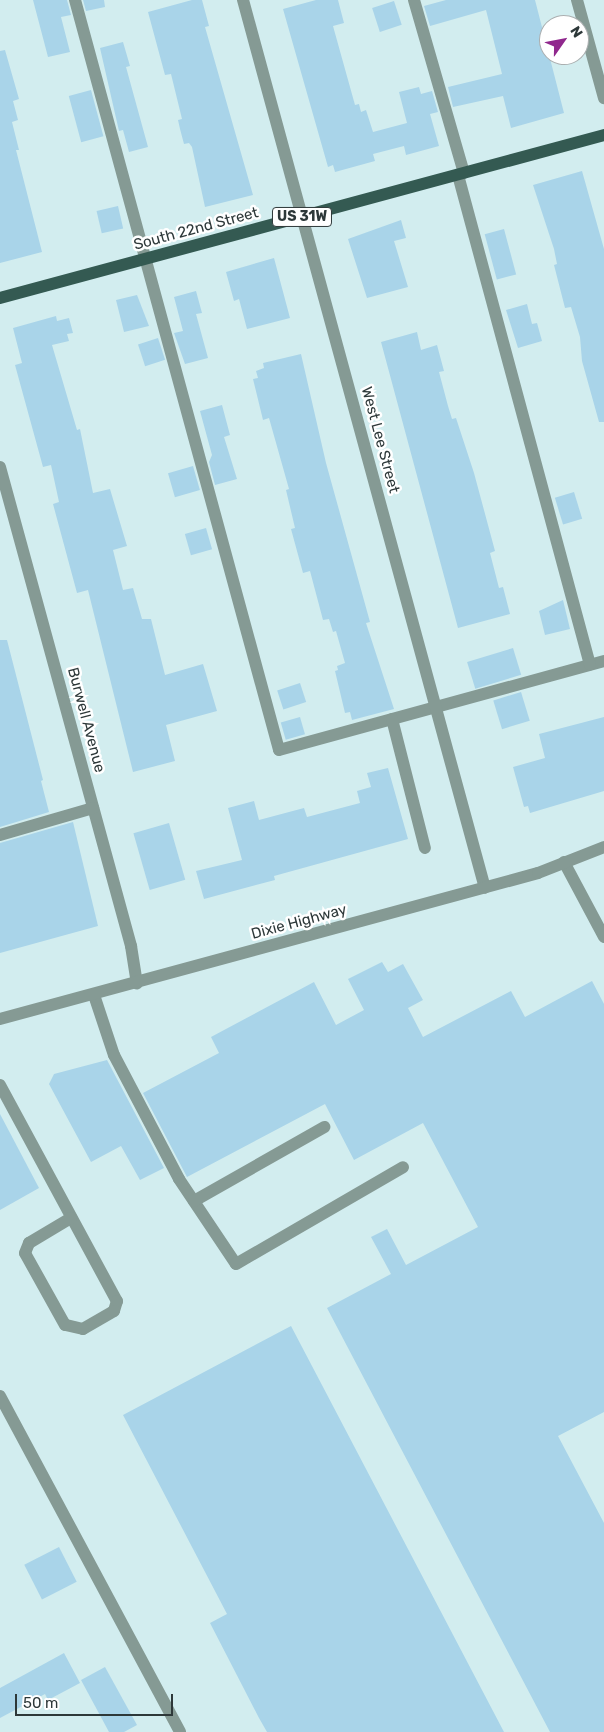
<!DOCTYPE html>
<style>
body{margin:0}
#map{position:relative;width:604px;height:1732px;overflow:hidden;background:#d2edef;font-family:Rubik,sans-serif}
div>[style]{position:absolute}
.building>*{inset:0;background:#a9d4e9;transform-origin:0 0}
.minor>*{height:12px;margin:-6px;padding:0 6px;transform-origin:6px;border-radius:6px;background:#859a94}
.major>*{height:12px;margin:-6px;padding:0 6px;transform-origin:6px;border-radius:6px;background:#345a52}
span{translate:-50% -50%;white-space:nowrap;text-align:center;line-height:1.15;-webkit-text-stroke:5px #fff;paint-order:stroke}
.shield-label span{padding:1px 4px;background:#fff;border:1px solid;border-radius:4px;-webkit-text-stroke-width:0}
.shield-label{font-size:14px;color:#2d3839;font-weight:700}
.street-label{font-size:15px;color:#2d3839}
.north{position:absolute;left:539px;top:15px;width:50px;height:50px;box-sizing:border-box;background:#fff;border:1px solid #abafb0;border-radius:50%;rotate:57deg;font-size:14px;font-weight:700;line-height:20px;text-align:center;color:#2d3839}
.north::after{content:'';display:block;margin:auto;width:18px;height:22px;background:#90288d;clip-path:polygon(50% 0,100% 100%,50% 72%,0 100%)}
.scale{position:absolute;left:15px;top:1694px;width:158px;height:22px;box-sizing:border-box;border:2px solid #2d3839;border-top:0;padding-left:6px;font-size:15px;line-height:18px;white-space:nowrap;color:#2d3839;-webkit-text-stroke:4px #fff;paint-order:stroke}
</style>
<div id="map">
<div class="building">
<i style="clip-path:polygon(33px 0,67px 0,71px 15px,61px 17px,70px 52px,48px 57px)"></i>
<i style="clip-path:polygon(83px 0,104px 0,105px 7px,86px 11px)"></i>
<i style="clip-path:polygon(192px 0,202px 0,209px 26px,205px 27px,253px 195px,205px 207px,192px 147px,189px 143px,184px 144px,180px 129px,178px 120px,182px 119px,171px 74px,165px 75px,148px 12px)"></i>
<i style="clip-path:polygon(316px 0,338px 0,344px 23px,333px 26px,355px 105px,359px 104px,361px 112px,366px 110px,373px 132px,407px 123px,399px 92px,419px 87px,421px 94px,432px 91px,438px 112px,430px 114px,439px 146px,406px 155px,404px 146px,373px 154px,375px 161px,335px 172px,333px 165px,328px 167px,283px 9px)"></i>
<i style="clip-path:polygon(446px 0,535px 0,564px 113px,511px 128px,503px 96px,453px 107px,448px 87px,502px 74px,486px 10px,430px 26px,424px 6px)"></i>
<i style="left:394px;top:1px;width:25px;height:23px;rotate:72deg"></i>
<i style="clip-path:polygon(123px 42px,130px 66px,126px 67px,148px 147px,129px 152px,123px 130px,119px 131px,100px 48px)"></i>
<i style="clip-path:polygon(5px 50px,19px 99px,13px 101px,18px 120px,12px 122px,19px 150px,16px 150px,42px 252px,0 263px,0 51px)"></i>
<i style="left:91px;top:90px;width:48px;height:23px;rotate:75deg"></i>
<i style="clip-path:polygon(582px 171px,604px 249px,604px 422px,599px 422px,582px 361px,580px 337px,571px 307px,565px 308px,554px 265px,557px 264px,554px 249px,533px 185px)"></i>
<i style="left:118px;top:206px;width:23px;height:22px;rotate:77deg"></i>
<i style="clip-path:polygon(401px 220px,406px 238px,394px 241px,408px 287px,367px 298px,348px 239px)"></i>
<i style="left:504px;top:229px;width:47px;height:20px;rotate:75deg"></i>
<i style="clip-path:polygon(274px 258px,290px 318px,247px 329px,239px 299px,234px 301px,226px 272px)"></i>
<i style="clip-path:polygon(196px 291px,202px 313px,196px 314px,208px 358px,185px 364px,174px 333px,183px 331px,174px 297px)"></i>
<i style="clip-path:polygon(137px 295px,149px 326px,124px 332px,116px 300px)"></i>
<i style="clip-path:polygon(527px 304px,532px 324px,537px 323px,542px 341px,518px 348px,506px 310px)"></i>
<i style="clip-path:polygon(56px 316px,57px 321px,69px 318px,73px 333px,67px 334px,69px 341px,52px 345px,77px 430px,80px 429px,93px 493px,110px 489px,127px 546px,113px 550px,123px 590px,133px 588px,142px 619px,151px 619px,165px 675px,203px 664px,217px 711px,166px 725px,175px 761px,133px 772px,88px 590px,77px 593px,53px 504px,59px 502px,51px 465px,43px 467px,15px 365px,22px 363px,13px 328px)"></i>
<i style="clip-path:polygon(417px 332px,421px 350px,437px 345px,444px 371px,439px 372px,448px 406px,452px 419px,456px 418px,474px 473px,495px 551px,490px 553px,499px 588px,503px 587px,510px 614px,458px 628px,381px 342px)"></i>
<i style="left:158px;top:338px;width:23px;height:21px;rotate:72deg"></i>
<i style="clip-path:polygon(301px 354px,326px 463px,370px 622px,366px 623px,394px 709px,352px 720px,350px 712px,345px 713px,335px 671px,338px 670px,337px 666px,345px 663px,336px 631px,333px 632px,329px 619px,323px 620px,310px 571px,303px 573px,291px 529px,295px 528px,286px 490px,289px 489px,269px 418px,263px 420px,253px 379px,258px 378px,256px 371px,264px 368px,263px 363px)"></i>
<i style="clip-path:polygon(222px 405px,230px 435px,224px 437px,237px 479px,215px 485px,209px 462px,212px 455px,200px 411px)"></i>
<i style="left:193px;top:466px;width:25px;height:26px;rotate:74deg"></i>
<i style="left:574px;top:492px;width:28px;height:20px;rotate:73deg"></i>
<i style="left:206px;top:528px;width:22px;height:22px;rotate:74deg"></i>
<i style="clip-path:polygon(563px 600px,570px 629px,545px 635px,539px 611px)"></i>
<i style="clip-path:polygon(0 640px,7px 640px,43px 780px,41px 781px,49px 812px,0 827px)"></i>
<i style="left:513px;top:648px;width:28px;height:48px;rotate:73deg"></i>
<i style="left:300px;top:683px;width:20px;height:24px;rotate:72deg"></i>
<i style="left:521px;top:692px;width:30px;height:29px;rotate:73deg"></i>
<i style="left:300px;top:717px;width:18px;height:20px;rotate:74deg"></i>
<i style="clip-path:polygon(604px 717px,604px 791px,530px 813px,528px 806px,524px 807px,513px 767px,545px 758px,539px 734px)"></i>
<i style="clip-path:polygon(388px 768px,408px 839px,274px 876px,275px 880px,204px 899px,196px 871px,242px 860px,228px 808px,254px 801px,259px 820px,304px 808px,307px 817px,360px 803px,357px 791px,371px 787px,367px 773px)"></i>
<i style="clip-path:polygon(73px 822px,98px 926px,0 953px,0 843px)"></i>
<i style="left:169px;top:823px;width:59px;height:37px;rotate:74deg"></i>
<i style="clip-path:polygon(382px 962px,388px 972px,403px 964px,423px 1000px,408px 1008px,423px 1037px,511px 991px,525px 1017px,592px 981px,604px 1004px,604px 1412px,558px 1436px,604px 1523px,604px 1732px,550px 1732px,327px 1308px,391px 1274px,371px 1237px,387px 1229px,406px 1265px,478px 1227px,423px 1123px,354px 1160px,325px 1104px,187px 1177px,143px 1093px,219px 1053px,211px 1037px,314px 982px,336px 1025px,364px 1010px,348px 979px)"></i>
<i style="clip-path:polygon(107px 1060px,164px 1168px,140px 1180px,121px 1146px,91px 1162px,49px 1084px,54px 1074px)"></i>
<i style="clip-path:polygon(0 1114px,39px 1188px,0 1210px)"></i>
<i style="clip-path:polygon(291px 1326px,504px 1732px,267px 1732px,259px 1718px,210px 1623px,227px 1614px,123px 1415px)"></i>
<i style="left:59px;top:1547px;width:39px;height:39px;rotate:63deg"></i>
<i style="clip-path:polygon(64px 1653px,80px 1683px,48px 1700px,45px 1694px,0 1718px,0 1688px)"></i>
<i style="clip-path:polygon(105px 1667px,137px 1725px,124px 1732px,109px 1732px,81px 1680px)"></i>
</div>
<div class="minor">
<i style="left:75px;top:0;width:777px;rotate:74.78deg"></i>
<i style="left:279px;top:750px;width:337px;rotate:-15.3deg"></i>
<i style="left:243px;top:0;width:920px;rotate:74.76deg"></i>
<i style="left:414px;top:0;width:180px;rotate:73.9deg"></i>
<i style="left:577px;top:0;width:102px;rotate:74.6deg"></i>
<i style="left:458px;top:175px;width:507px;rotate:74.92deg"></i>
<i style="left:0;top:467px;width:497px;rotate:74.7deg"></i>
<i style="left:131px;top:946px;width:38px;rotate:81deg"></i>
<i style="left:392px;top:719px;width:133px;rotate:75.7deg"></i>
<i style="left:0;top:835px;width:97px;rotate:-16.2deg"></i>
<i style="left:564px;top:862px;width:85px;rotate:61.9deg"></i>
<i style="left:94px;top:995px;width:63px;rotate:71.6deg"></i>
<i style="left:114px;top:1055px;width:140px;rotate:62.3deg"></i>
<i style="left:179px;top:1179px;width:102px;rotate:56.2deg"></i>
<i style="left:236px;top:1264px;width:193px;rotate:-30.1deg"></i>
<i style="left:0;top:1019px;width:557px;rotate:-15.18deg"></i>
<i style="left:538px;top:873px;width:71px;rotate:-21.5deg"></i>
<i style="left:0;top:1085px;width:246px;rotate:61.6deg"></i>
<i style="left:117px;top:1301px;width:10px;rotate:107deg"></i>
<i style="left:114px;top:1311px;width:36px;rotate:150deg"></i>
<i style="left:83px;top:1329px;width:18px;rotate:-167deg"></i>
<i style="left:65px;top:1325px;width:82px;rotate:-119.1deg"></i>
<i style="left:25px;top:1253px;width:11px;rotate:-68deg"></i>
<i style="left:29px;top:1243px;width:49px;rotate:-30.8deg"></i>
<i style="left:194px;top:1201px;width:150px;rotate:-29.6deg"></i>
<i style="left:0;top:1396px;width:381px;rotate:61.8deg"></i>
</div>
<div class="major">
<i style="left:0;top:298px;width:626px;rotate:-15.1deg"></i>
</div>
<div class="shield-label">
<span style="left:302px;top:217px">US 31W</span>
</div>
<div class="street-label">
<span style="left:196px;top:229px;rotate:-15deg">South 22nd Street</span>
<span style="left:380px;top:440px;rotate:75deg">West Lee Street</span>
<span style="left:86px;top:720px;rotate:75deg">Burwell Avenue</span>
<span style="left:299px;top:922px;rotate:-15deg">Dixie Highway</span>
</div>
<div class="north">N</div>
<div class="scale">50 m</div>
</div>
